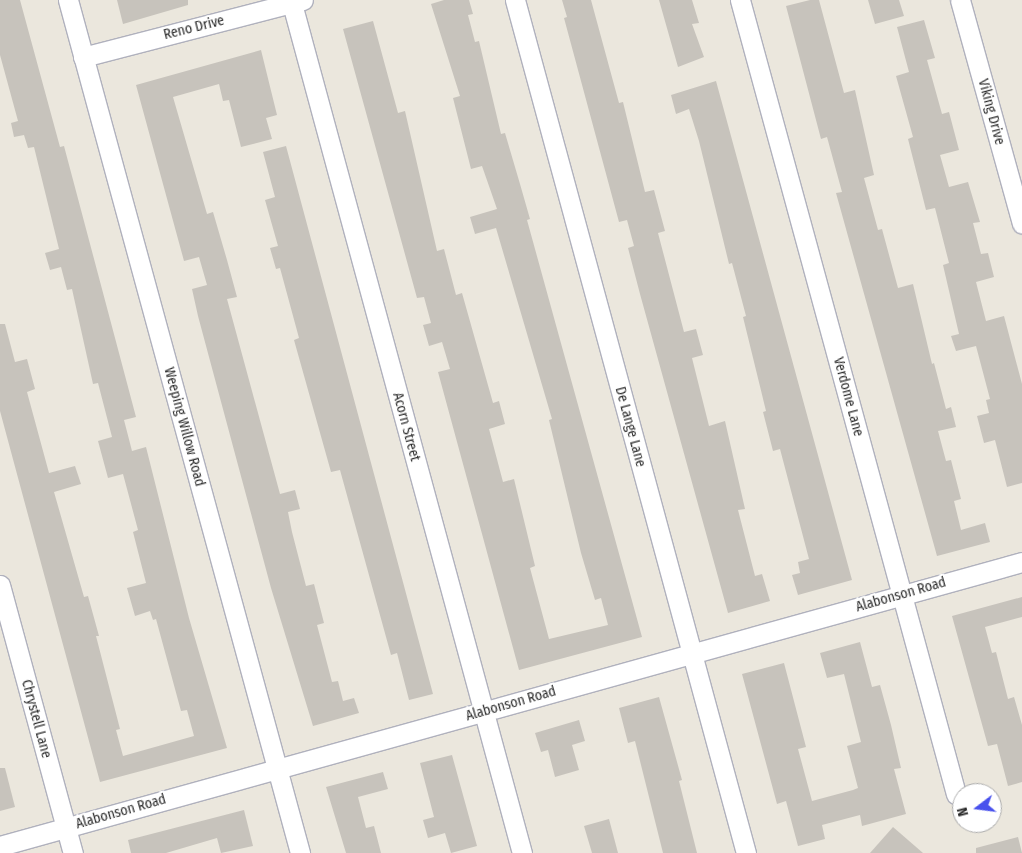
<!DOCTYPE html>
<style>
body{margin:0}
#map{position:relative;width:1022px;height:853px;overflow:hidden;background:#ebe7dd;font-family:"Fira Sans Condensed",sans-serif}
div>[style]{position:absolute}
.building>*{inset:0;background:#c7c3bc}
.roads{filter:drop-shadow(1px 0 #b0b1bd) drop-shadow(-1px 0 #b0b1bd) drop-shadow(0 1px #b0b1bd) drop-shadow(0 -1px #b0b1bd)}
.minor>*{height:19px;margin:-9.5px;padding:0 9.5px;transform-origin:9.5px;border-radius:9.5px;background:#fff}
span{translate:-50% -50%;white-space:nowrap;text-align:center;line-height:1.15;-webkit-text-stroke:4px #fff;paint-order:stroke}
.street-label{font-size:14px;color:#2a2a2a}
.north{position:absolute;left:952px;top:783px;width:50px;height:50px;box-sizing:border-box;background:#fff;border:1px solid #aaa;border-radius:50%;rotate:255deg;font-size:14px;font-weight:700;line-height:20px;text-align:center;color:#2a2a2a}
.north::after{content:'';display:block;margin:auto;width:18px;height:22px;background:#4851ed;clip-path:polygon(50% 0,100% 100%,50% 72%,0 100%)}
</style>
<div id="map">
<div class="building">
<i style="clip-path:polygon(0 0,20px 0,60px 147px,64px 146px,136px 417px,124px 420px,132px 451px,146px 447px,189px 618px,227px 748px,100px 782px,0 411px,0 324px,5px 324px,15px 362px,27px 359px,35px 389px,27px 392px,49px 473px,75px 466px,81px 484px,54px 492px,84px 597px,88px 596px,99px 636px,96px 636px,120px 729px,116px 730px,123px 756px,194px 736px,187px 710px,181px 711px,156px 619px,153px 620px,150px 611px,135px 616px,127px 588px,146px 583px,133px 532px,138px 530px,123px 474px,108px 478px,98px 441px,112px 437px,98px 383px,93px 384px,72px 289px,67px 290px,61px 267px,50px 270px,45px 253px,59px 249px,34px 147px,28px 148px,24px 135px,14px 137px,11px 123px,18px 121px,0 55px)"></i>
<i style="clip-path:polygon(117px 0,188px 0,188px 5px,123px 24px)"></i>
<i style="clip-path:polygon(444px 0,469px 0,473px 14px,468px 15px,475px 42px,479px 41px,501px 134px,505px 133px,520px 184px,530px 219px,527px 220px,642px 637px,519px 670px,438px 372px,450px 369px,442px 342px,429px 346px,423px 325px,431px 323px,424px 297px,417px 298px,343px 29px,373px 21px,398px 113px,405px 111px,437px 251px,444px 249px,456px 295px,462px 293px,493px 403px,499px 401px,505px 424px,489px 429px,503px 482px,514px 479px,535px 566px,530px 568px,549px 639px,608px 625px,601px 598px,595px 600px,581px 553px,549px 420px,552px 419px,496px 228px,475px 234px,470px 217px,497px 209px,482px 166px,471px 169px,453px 98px,460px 96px,431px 4px)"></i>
<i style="clip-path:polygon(562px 0,591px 0,619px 103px,623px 102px,645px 192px,654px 190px,665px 231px,658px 233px,684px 332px,696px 329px,703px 355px,692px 358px,709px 426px,725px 421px,745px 509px,738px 510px,755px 576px,762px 574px,770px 601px,728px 613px,640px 294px,628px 248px,634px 246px,627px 220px,619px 222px,564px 18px,567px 17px)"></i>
<i style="clip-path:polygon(659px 0,692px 0,699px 23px,692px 24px,704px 57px,678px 67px)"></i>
<i style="clip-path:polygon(810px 0,819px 0,844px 93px,855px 90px,874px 175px,864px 178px,878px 230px,882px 229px,898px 288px,913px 284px,932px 364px,934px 363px,946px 409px,951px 407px,956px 427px,938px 431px,946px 461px,951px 460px,961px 499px,954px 501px,961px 530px,985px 523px,990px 542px,937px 556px,836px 193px,842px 192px,827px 137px,821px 139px,786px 6px)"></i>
<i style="clip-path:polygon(868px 0,899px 0,904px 16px,875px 24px)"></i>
<i style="clip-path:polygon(924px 20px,935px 58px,927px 60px,942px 114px,949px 112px,959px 150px,940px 155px,949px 187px,968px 182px,980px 222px,973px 223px,981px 254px,988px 253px,994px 277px,976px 282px,986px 321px,1004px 316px,1022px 384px,1022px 483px,1007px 487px,995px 440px,984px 443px,977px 416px,989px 413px,986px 400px,990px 399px,976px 346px,956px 351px,951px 336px,959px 334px,943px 265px,949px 263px,935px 208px,926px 210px,908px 139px,913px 137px,896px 76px,909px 72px,897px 27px)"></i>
<i style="clip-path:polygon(261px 50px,277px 115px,266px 118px,272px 139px,241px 147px,229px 100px,223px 101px,219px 84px,173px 97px,207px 214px,213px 212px,227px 260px,237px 297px,227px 299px,280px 494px,295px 490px,300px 509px,288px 512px,292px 532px,306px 586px,314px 584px,324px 623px,317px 625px,332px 682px,338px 681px,343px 701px,354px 698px,359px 713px,313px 726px,271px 588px,198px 316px,192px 289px,207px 285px,199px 257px,184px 261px,136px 85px)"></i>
<i style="clip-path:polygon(716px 81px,852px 580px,798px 595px,792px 575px,800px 573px,798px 562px,809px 559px,780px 449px,773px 451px,763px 412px,766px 411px,743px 317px,746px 316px,732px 263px,729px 264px,699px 141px,689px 109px,676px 114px,671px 95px)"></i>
<i style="clip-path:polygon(286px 146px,433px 694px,409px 700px,397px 653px,391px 655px,340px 470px,331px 472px,294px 340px,299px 338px,280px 268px,276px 269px,270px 248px,278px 246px,265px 200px,275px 197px,263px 152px)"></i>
<i style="clip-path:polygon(1022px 597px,1022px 617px,985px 627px,992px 653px,996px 652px,1008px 699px,1014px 697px,1022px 725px,1022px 782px,1008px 786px,997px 744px,988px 746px,952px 616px)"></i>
<i style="clip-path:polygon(860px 642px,872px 687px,880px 685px,891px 725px,901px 768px,894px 769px,906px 814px,862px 826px,860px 815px,822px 825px,825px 839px,798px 846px,786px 801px,777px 804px,742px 674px,784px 663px,806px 747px,798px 749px,812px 801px,853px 790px,858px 788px,847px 746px,861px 742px,844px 674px,827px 678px,820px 653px)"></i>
<i style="clip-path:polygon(659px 697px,682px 780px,679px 781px,697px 853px,663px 853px,635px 741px,628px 743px,619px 708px)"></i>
<i style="clip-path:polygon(579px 720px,585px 741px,572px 745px,579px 770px,555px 777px,548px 750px,541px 752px,535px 733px)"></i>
<i style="clip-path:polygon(452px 755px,477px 846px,451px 853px,445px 833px,428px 838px,423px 820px,434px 817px,420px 763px)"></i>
<i style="clip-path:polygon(0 768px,5px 768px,15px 807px,0 811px)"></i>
<i style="clip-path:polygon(383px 772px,388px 789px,358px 797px,366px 828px,374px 826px,381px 853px,346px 853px,326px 787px)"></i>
<i style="clip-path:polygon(244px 810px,253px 846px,221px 853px,217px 838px,166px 853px,131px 853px,128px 840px)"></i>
<i style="clip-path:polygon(609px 819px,618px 853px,592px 853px,584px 826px)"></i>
<i style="clip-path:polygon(893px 827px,923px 853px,870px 853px)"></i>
<i style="clip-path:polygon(1018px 837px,1022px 853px,976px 853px,976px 848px)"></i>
</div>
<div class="roads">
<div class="minor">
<i style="left:68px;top:0;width:884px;rotate:74.78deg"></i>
<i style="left:291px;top:0;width:884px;rotate:74.85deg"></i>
<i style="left:515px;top:0;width:884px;rotate:74.85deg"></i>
<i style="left:740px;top:0;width:823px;rotate:74.78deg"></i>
<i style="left:960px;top:0;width:232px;rotate:74.5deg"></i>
<i style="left:83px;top:57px;width:227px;rotate:-14.5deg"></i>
<i style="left:0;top:585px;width:278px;rotate:74.8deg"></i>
<i style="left:0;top:846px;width:1061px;rotate:-15.53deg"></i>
</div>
</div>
<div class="street-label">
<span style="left:194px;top:28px;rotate:-14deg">Reno Drive</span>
<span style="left:991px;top:112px;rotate:75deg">Viking Drive</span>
<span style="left:848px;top:397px;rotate:75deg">Verdome Lane</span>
<span style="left:184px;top:427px;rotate:75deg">Weeping Willow Road</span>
<span style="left:406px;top:427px;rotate:75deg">Acorn Street</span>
<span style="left:630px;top:427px;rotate:75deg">De Lange Lane</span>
<span style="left:901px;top:595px;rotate:-16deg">Alabonson Road</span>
<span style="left:511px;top:704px;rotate:-16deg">Alabonson Road</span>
<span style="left:36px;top:719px;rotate:75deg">Chrystell Lane</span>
<span style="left:121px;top:812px;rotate:-16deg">Alabonson Road</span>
</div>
<div class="north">N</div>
</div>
